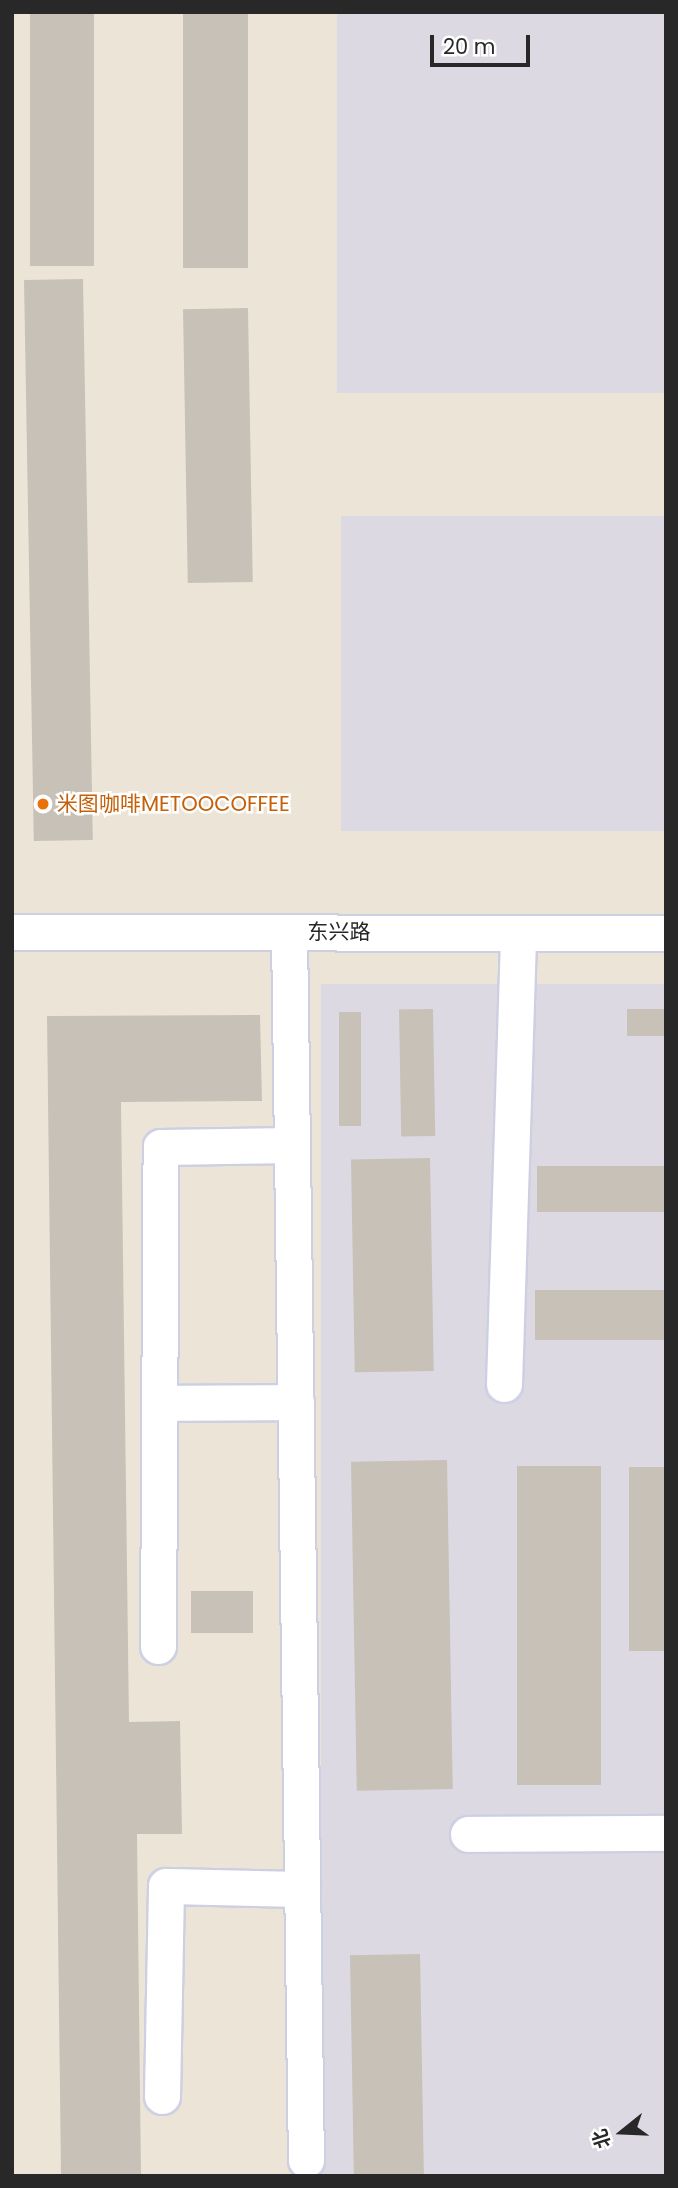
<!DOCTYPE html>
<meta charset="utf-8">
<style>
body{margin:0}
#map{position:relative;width:678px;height:2188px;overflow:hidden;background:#ece5d7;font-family:Poppins,"Noto Sans SC",sans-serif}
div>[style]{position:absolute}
.industrial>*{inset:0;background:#ddd9e3;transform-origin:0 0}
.building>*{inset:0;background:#c7c1b7;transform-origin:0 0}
.roads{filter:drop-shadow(2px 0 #cdcfe2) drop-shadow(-2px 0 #cdcfe2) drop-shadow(0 2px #cdcfe2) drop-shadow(0 -2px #cdcfe2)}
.minor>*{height:35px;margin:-17.5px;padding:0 17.5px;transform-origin:17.5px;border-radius:17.5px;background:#fff}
.dots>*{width:19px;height:19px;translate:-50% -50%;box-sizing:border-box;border:4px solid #fff;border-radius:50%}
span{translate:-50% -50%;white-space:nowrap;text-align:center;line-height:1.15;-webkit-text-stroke:5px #fff;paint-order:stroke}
.food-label{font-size:21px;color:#c56008}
.left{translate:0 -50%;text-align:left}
.street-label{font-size:21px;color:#282828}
.frame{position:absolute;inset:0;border:14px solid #282828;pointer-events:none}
.north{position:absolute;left:587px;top:2097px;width:70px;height:70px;-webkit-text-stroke:5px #fff;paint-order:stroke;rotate:252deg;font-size:19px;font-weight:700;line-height:28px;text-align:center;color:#282828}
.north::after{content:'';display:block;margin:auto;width:24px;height:32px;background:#282828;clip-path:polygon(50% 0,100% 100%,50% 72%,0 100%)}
.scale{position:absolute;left:430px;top:35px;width:100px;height:32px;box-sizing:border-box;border:4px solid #282828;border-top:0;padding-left:9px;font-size:21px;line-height:24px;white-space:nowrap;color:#282828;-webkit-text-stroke:5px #fff;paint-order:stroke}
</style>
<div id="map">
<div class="industrial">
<i style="left:337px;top:12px;width:329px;height:381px"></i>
<i style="left:666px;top:516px;width:315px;height:325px;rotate:90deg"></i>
<i style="left:666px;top:984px;width:1192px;height:345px;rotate:90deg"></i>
</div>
<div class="building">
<i style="left:30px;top:12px;width:64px;height:254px"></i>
<i style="left:183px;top:12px;width:65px;height:256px"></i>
<i style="left:83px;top:279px;width:561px;height:59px;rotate:89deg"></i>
<i style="left:248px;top:308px;width:274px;height:65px;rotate:89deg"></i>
<i style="left:433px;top:1009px;width:127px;height:34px;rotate:89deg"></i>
<i style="left:666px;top:1009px;width:27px;height:39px;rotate:90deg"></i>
<i style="left:339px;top:1012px;width:22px;height:114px"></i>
<i style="clip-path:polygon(260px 1015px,262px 1101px,121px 1102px,129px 1722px,180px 1721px,182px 1834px,137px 1834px,141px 2176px,61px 2176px,47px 1016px)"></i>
<i style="left:430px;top:1158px;width:213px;height:79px;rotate:89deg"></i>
<i style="left:666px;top:1166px;width:46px;height:129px;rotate:90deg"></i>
<i style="left:666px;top:1290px;width:50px;height:131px;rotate:90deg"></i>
<i style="left:447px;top:1460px;width:329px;height:96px;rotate:89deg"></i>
<i style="left:517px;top:1466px;width:84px;height:319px"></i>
<i style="left:666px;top:1467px;width:184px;height:37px;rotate:90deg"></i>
<i style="left:191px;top:1591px;width:62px;height:42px"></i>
<i style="left:420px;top:1954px;width:222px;height:70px;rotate:89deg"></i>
</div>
<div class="roads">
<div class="minor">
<i style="left:12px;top:932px;width:654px;rotate:0.09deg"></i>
<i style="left:289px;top:932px;width:1228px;rotate:89.21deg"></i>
<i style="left:504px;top:1384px;width:451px;rotate:-88.2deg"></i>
<i style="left:160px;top:1403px;width:136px;rotate:-0.4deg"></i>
<i style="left:158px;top:1646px;width:499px;rotate:-89.7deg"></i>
<i style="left:161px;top:1147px;width:131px;rotate:-0.9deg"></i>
<i style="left:468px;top:1834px;width:198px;rotate:-0.3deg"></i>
<i style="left:162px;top:2096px;width:210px;rotate:-88.9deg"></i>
<i style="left:166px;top:1886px;width:136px;rotate:1.3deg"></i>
</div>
</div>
<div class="dots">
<i style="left:43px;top:804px;background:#e8710a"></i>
</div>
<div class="food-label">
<span class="left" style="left:57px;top:804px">米图咖啡METOOCOFFEE</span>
</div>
<div class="street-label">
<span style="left:339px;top:932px">东兴路</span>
</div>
<div class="frame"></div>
<div class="north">北</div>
<div class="scale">20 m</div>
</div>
